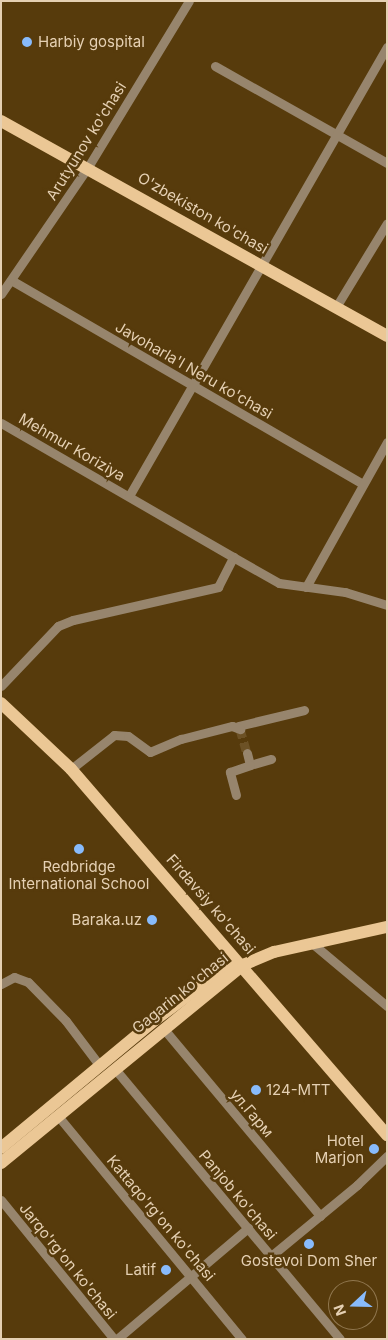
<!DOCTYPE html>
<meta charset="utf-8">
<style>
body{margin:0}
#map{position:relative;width:388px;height:1340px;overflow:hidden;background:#573b0c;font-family:Inter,sans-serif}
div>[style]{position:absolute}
.minor-tunnel>*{height:9px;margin-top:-4.5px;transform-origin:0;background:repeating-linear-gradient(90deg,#6c5125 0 9px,transparent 0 13.5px)}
.minor>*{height:9px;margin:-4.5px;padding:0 4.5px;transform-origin:4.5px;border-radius:4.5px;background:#97856d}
.major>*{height:12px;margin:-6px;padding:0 6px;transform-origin:6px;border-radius:6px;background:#ebc795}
.dots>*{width:14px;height:14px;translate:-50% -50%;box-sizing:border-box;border:2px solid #573b0c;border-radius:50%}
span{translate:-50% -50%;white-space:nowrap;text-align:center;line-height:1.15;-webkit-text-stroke:5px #573b0c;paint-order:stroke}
.poi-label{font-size:15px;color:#e5d0b3}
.left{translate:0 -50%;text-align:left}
.right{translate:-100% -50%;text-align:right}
.street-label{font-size:15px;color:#e5d0b3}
.frame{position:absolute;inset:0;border:2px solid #e5d0b3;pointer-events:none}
.north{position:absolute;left:328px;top:1280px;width:50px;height:50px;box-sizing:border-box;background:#573b0c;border:1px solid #90774f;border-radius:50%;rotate:249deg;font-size:14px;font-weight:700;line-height:20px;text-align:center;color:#e5d0b3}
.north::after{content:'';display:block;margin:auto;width:18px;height:22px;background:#88bbfc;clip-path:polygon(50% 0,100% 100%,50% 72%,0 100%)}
</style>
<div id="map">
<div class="minor-tunnel">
<i style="left:240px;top:729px;width:25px;rotate:74deg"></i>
</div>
<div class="minor">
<i style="left:215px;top:66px;width:197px;rotate:29.4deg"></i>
<i style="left:11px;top:280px;width:407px;rotate:30.1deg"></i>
<i style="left:1px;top:294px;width:154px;rotate:-55.6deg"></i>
<i style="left:88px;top:167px;width:194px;rotate:-58.7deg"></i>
<i style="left:336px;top:307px;width:98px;rotate:-58.7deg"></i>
<i style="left:1px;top:423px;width:268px;rotate:30deg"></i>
<i style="left:129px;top:496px;width:518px;rotate:-60.12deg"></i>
<i style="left:306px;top:587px;width:166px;rotate:-60.8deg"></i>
<i style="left:1px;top:686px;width:83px;rotate:-46.5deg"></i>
<i style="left:58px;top:626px;width:16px;rotate:-22deg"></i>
<i style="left:73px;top:620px;width:149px;rotate:-12.8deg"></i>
<i style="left:218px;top:587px;width:34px;rotate:-63deg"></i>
<i style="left:233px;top:557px;width:53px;rotate:29.5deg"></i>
<i style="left:279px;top:583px;width:67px;rotate:7.8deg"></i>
<i style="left:345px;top:592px;width:44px;rotate:17.2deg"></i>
<i style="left:238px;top:726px;width:68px;rotate:-13.6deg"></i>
<i style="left:247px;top:753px;width:12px;rotate:76deg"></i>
<i style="left:250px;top:765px;width:22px;rotate:-16deg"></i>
<i style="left:71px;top:769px;width:55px;rotate:-38.3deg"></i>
<i style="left:114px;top:735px;width:14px;rotate:4deg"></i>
<i style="left:128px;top:736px;width:27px;rotate:36deg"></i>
<i style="left:150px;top:752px;width:34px;rotate:-23deg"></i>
<i style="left:181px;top:739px;width:53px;rotate:-14.3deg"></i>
<i style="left:232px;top:726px;width:9px;rotate:21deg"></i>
<i style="left:236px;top:795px;width:24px;rotate:-105deg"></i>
<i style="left:230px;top:772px;width:21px;rotate:-19deg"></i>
<i style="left:313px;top:944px;width:97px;rotate:40deg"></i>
<i style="left:1px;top:984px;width:15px;rotate:-28deg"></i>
<i style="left:14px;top:977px;width:15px;rotate:20deg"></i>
<i style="left:28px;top:982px;width:54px;rotate:45.7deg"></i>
<i style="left:66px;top:1021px;width:56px;rotate:52.9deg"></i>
<i style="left:163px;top:1028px;width:245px;rotate:50.1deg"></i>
<i style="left:115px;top:1069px;width:351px;rotate:50.2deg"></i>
<i style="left:58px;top:1116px;width:289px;rotate:50.5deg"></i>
<i style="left:1px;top:1200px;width:179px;rotate:50.9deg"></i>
<i style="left:271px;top:1256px;width:112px;rotate:-39.5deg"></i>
<i style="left:357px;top:1185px;width:42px;rotate:-44deg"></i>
<i style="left:117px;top:1339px;width:172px;rotate:-40.3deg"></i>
</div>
<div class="major">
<i style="left:1px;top:121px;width:442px;rotate:29.1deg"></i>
<i style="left:1px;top:703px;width:96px;rotate:43.3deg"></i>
<i style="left:71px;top:769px;width:484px;rotate:49.2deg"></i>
<i style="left:1px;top:1148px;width:200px;rotate:-39.7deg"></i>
<i style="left:155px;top:1020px;width:89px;rotate:-36.7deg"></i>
<i style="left:226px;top:967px;width:17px;rotate:-7deg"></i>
<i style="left:1px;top:1163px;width:313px;rotate:-39.3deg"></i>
<i style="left:243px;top:965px;width:34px;rotate:-23deg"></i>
<i style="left:274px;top:952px;width:116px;rotate:-12.5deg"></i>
</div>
<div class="dots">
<i style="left:27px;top:42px;background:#88bbfc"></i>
<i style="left:79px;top:849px;background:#88bbfc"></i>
<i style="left:152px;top:920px;background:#88bbfc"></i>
<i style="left:256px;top:1090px;background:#88bbfc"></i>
<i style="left:374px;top:1149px;background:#88bbfc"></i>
<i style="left:309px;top:1244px;background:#88bbfc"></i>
<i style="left:166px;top:1270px;background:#88bbfc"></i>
</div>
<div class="poi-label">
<span class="left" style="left:38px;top:42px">Harbiy gospital</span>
<span style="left:79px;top:875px">Redbridge<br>International School</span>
<span class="right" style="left:142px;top:920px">Baraka.uz</span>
<span class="left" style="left:266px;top:1090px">124-MTT</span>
<span class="right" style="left:364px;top:1149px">Hotel<br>Marjon</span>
<span style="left:309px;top:1261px">Gostevoi Dom Sher</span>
<span class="right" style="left:156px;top:1270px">Latif</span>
</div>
<div class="street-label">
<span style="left:86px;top:141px;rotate:-58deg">Arutyunov ko'chasi</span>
<span style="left:203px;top:213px;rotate:30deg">O'zbekiston ko'chasi</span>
<span style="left:194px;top:370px;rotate:30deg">Javoharla'l Neru ko'chasi</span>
<span style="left:72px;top:447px;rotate:30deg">Mehmur Koriziya</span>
<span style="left:211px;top:904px;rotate:49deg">Firdavsiy ko'chasi</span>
<span style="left:180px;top:993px;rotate:-39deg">Gagarin ko'chasi</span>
<span style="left:252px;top:1113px;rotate:50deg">ул.Гарм</span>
<span style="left:238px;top:1195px;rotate:50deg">Panjob ko'chasi</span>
<span style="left:161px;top:1218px;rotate:50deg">Kattaqo'rg'on ko'chasi</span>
<span style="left:68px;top:1261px;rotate:51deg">Jarqo'rg'on ko'chasi</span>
</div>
<div class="frame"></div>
<div class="north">N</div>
</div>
